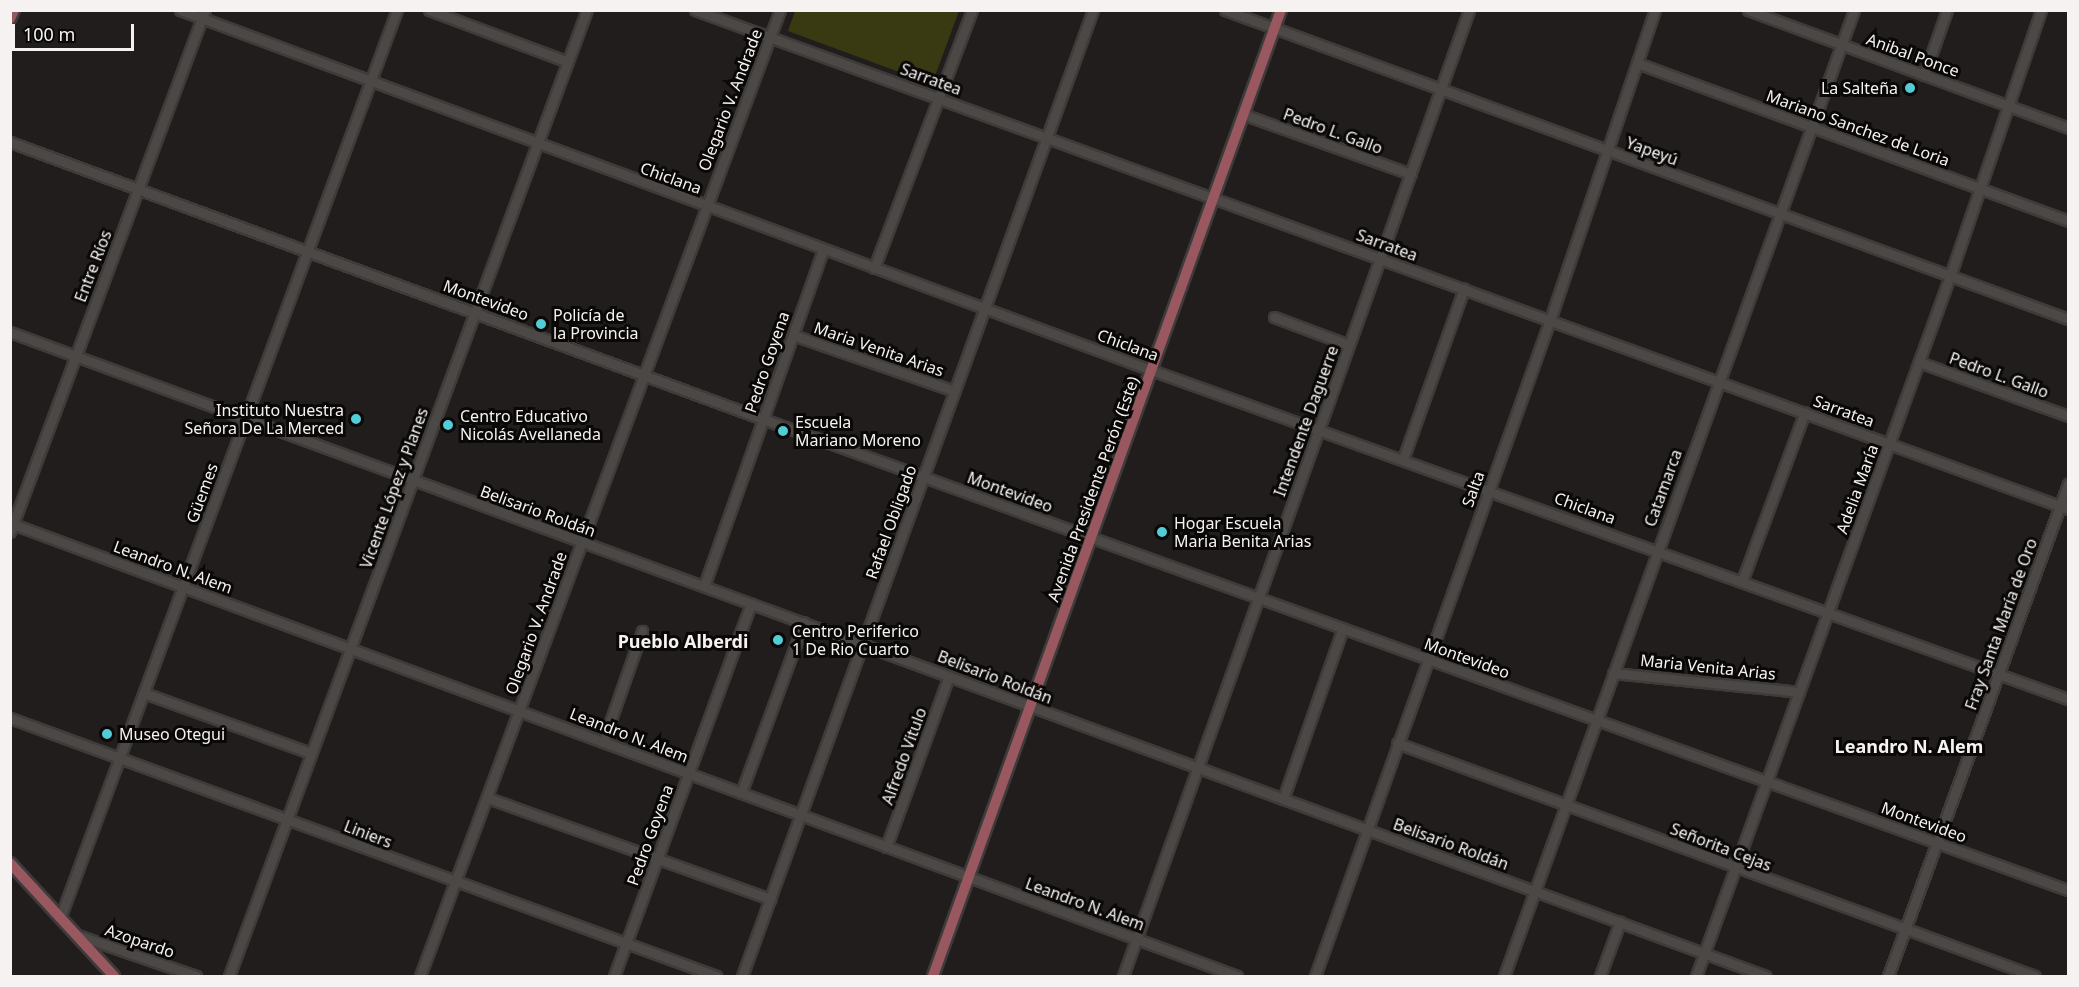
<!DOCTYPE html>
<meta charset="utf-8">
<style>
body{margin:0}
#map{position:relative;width:2079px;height:987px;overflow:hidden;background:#201d1c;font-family:"Noto Sans",sans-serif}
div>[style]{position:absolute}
.green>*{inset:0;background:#3a3a12}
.roads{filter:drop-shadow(2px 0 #3e3b3a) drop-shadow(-2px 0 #3e3b3a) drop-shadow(0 2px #3e3b3a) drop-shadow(0 -2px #3e3b3a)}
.minor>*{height:9px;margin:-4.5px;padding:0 4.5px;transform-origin:4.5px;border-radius:4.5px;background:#4c4846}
.major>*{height:10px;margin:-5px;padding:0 5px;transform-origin:5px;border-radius:5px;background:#99585f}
.dots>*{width:16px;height:16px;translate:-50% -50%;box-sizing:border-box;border:3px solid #090807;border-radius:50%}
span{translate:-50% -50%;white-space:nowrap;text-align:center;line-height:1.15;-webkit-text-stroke:6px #090807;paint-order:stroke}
.street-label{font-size:16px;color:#f5f2f1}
.poi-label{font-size:16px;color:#f5f2f1}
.right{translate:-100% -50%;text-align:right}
.left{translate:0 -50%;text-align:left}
.neighbourhood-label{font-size:18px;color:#f5f2f1;font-weight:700}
.frame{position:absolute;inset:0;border:12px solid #f5f2f1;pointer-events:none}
.scale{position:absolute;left:12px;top:24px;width:122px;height:27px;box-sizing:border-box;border:3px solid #f5f2f1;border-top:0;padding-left:8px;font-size:18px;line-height:21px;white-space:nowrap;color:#f5f2f1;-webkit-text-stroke:4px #090807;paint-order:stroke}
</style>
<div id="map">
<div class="green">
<i style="clip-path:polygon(795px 11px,795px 10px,959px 11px,932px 84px,788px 31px)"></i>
</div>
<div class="roads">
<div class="minor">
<i style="left:180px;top:10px;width:1036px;rotate:20.34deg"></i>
<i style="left:1151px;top:370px;width:974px;rotate:19.74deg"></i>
<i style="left:429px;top:10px;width:148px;rotate:20.5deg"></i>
<i style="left:695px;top:10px;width:1461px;rotate:19.97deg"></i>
<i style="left:1225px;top:10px;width:898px;rotate:20.13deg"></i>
<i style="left:1748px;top:10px;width:341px;rotate:20.2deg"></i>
<i style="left:1637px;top:63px;width:459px;rotate:20.1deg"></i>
<i style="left:1924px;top:75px;width:69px;rotate:-70.5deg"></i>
<i style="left:1245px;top:115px;width:176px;rotate:19.6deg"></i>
<i style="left:10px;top:142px;width:802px;rotate:20.2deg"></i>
<i style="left:763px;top:419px;width:1387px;rotate:19.85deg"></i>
<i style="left:874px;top:268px;width:276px;rotate:-69.2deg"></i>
<i style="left:1274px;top:317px;width:80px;rotate:20.5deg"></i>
<i style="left:10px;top:332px;width:1870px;rotate:20.14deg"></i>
<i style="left:793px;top:335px;width:171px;rotate:19.1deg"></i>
<i style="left:1919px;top:362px;width:158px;rotate:19.9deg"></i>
<i style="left:1403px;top:459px;width:181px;rotate:-70.3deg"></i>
<i style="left:10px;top:523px;width:1308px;rotate:20.26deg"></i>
<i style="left:10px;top:532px;width:557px;rotate:-69.52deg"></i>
<i style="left:1742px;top:581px;width:180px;rotate:-69.6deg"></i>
<i style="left:704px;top:586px;width:356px;rotate:-70.5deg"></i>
<i style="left:1613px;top:673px;width:187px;rotate:5.8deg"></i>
<i style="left:144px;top:693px;width:177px;rotate:19.8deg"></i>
<i style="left:10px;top:718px;width:752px;rotate:20.07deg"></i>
<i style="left:603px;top:742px;width:118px;rotate:-70.6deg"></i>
<i style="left:1397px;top:743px;width:679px;rotate:20.06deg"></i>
<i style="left:741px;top:793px;width:182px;rotate:-69.8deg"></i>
<i style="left:488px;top:798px;width:300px;rotate:19.7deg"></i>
<i style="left:1283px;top:799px;width:181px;rotate:-70.7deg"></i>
<i style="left:886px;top:847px;width:182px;rotate:-69.8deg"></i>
<i style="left:60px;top:918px;width:969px;rotate:-69.64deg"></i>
<i style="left:77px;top:935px;width:126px;rotate:19deg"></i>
<i style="left:229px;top:976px;width:1030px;rotate:-69.67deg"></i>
<i style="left:420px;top:976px;width:1031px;rotate:-69.56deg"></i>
<i style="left:614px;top:976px;width:397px;rotate:-69.8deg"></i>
<i style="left:742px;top:976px;width:1028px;rotate:-70.03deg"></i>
<i style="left:1123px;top:976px;width:1026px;rotate:-70.29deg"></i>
<i style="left:1315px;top:976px;width:697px;rotate:-70.29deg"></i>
<i style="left:1550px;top:320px;width:327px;rotate:-71.3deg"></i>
<i style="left:1504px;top:976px;width:1027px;rotate:-70.08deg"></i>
<i style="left:1600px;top:976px;width:58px;rotate:-69.7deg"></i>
<i style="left:1696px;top:976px;width:745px;rotate:-70.06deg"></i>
<i style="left:1950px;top:276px;width:281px;rotate:-71.1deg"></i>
<i style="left:1888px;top:976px;width:524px;rotate:-69.9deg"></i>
</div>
<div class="major">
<i style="left:10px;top:19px;width:10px;rotate:-66deg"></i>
<i style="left:10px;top:863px;width:154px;rotate:47.4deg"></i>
<i style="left:933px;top:976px;width:1027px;rotate:-70.19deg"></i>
</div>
</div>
<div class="dots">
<i style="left:1910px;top:88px;background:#52ccd6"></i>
<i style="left:541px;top:324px;background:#52ccd6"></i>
<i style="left:356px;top:419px;background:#52ccd6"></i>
<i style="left:448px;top:425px;background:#52ccd6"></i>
<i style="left:783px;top:431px;background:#52ccd6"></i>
<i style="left:1162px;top:532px;background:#52ccd6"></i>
<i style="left:778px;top:640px;background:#52ccd6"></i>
<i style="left:107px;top:734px;background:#52ccd6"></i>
</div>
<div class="street-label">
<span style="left:1913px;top:55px;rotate:20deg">Anibal Ponce</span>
<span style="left:931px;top:79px;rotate:20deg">Sarratea</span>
<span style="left:730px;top:100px;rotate:-69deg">Olegario V. Andrade</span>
<span style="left:1858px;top:128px;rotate:20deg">Mariano Sanchez de Loria</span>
<span style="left:1333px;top:131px;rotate:20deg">Pedro L. Gallo</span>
<span style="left:1652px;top:151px;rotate:20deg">Yapeyú</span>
<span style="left:671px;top:178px;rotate:20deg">Chiclana</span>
<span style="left:1387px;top:245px;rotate:20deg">Sarratea</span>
<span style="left:93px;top:266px;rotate:-69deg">Entre Ríos</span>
<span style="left:486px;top:300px;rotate:20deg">Montevideo</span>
<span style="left:1128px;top:345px;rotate:20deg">Chiclana</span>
<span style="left:879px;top:349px;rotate:19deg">Maria Venita Arias</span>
<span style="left:767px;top:362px;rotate:-71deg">Pedro Goyena</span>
<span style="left:1999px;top:375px;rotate:20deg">Pedro L. Gallo</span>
<span style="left:1844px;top:411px;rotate:20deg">Sarratea</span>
<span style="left:1306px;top:421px;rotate:-70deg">Intendente Daguerre</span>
<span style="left:394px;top:488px;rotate:-70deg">Vicente López y Planes</span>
<span style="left:1663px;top:488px;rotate:-70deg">Catamarca</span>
<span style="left:1093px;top:489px;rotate:-70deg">Avenida Presidente Perón (Este)</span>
<span style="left:1473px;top:489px;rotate:-70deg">Salta</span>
<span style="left:1857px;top:489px;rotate:-70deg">Adelia María</span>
<span style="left:1010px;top:492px;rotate:20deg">Montevideo</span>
<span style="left:202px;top:493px;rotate:-70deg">Güemes</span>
<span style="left:1585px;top:508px;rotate:20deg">Chiclana</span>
<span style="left:538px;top:511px;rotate:20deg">Belisario Roldán</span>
<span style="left:891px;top:522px;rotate:-70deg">Rafael Obligado</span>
<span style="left:173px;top:567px;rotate:20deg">Leandro N. Alem</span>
<span style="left:536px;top:623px;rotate:-70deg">Olegario V. Andrade</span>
<span style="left:2001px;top:624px;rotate:-70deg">Fray Santa María de Oro</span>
<span style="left:1467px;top:658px;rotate:20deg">Montevideo</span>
<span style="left:1708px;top:667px;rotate:6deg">Maria Venita Arias</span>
<span style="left:995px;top:677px;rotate:21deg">Belisario Roldán</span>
<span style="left:629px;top:735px;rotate:21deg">Leandro N. Alem</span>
<span style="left:904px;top:756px;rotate:-70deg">Alfredo Vitulo</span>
<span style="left:1924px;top:822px;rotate:20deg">Montevideo</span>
<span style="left:368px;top:834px;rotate:21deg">Liniers</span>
<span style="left:650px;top:835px;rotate:-70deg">Pedro Goyena</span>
<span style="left:1451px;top:844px;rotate:20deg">Belisario Roldán</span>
<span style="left:1721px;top:847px;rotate:21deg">Señorita Cejas</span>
<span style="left:1085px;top:904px;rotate:20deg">Leandro N. Alem</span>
<span style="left:140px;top:941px;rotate:19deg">Azopardo</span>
</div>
<div class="poi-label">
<span class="right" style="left:1898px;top:88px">La Salteña</span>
<span class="left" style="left:553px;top:324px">Policía de<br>la Provincia</span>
<span class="right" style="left:344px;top:419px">Instituto Nuestra<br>Señora De La Merced</span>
<span class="left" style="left:460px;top:425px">Centro Educativo<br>Nicolás Avellaneda</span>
<span class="left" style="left:795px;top:431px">Escuela<br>Mariano Moreno</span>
<span class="left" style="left:1174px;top:532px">Hogar Escuela<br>Maria Benita Arias</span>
<span class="left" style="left:792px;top:640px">Centro Periferico<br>1 De Rio Cuarto</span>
<span class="left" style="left:119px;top:734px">Museo Otegui</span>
</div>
<div class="neighbourhood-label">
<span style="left:683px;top:641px">Pueblo Alberdi</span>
<span style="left:1909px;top:746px">Leandro N. Alem</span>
</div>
<div class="frame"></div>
<div class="scale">100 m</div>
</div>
